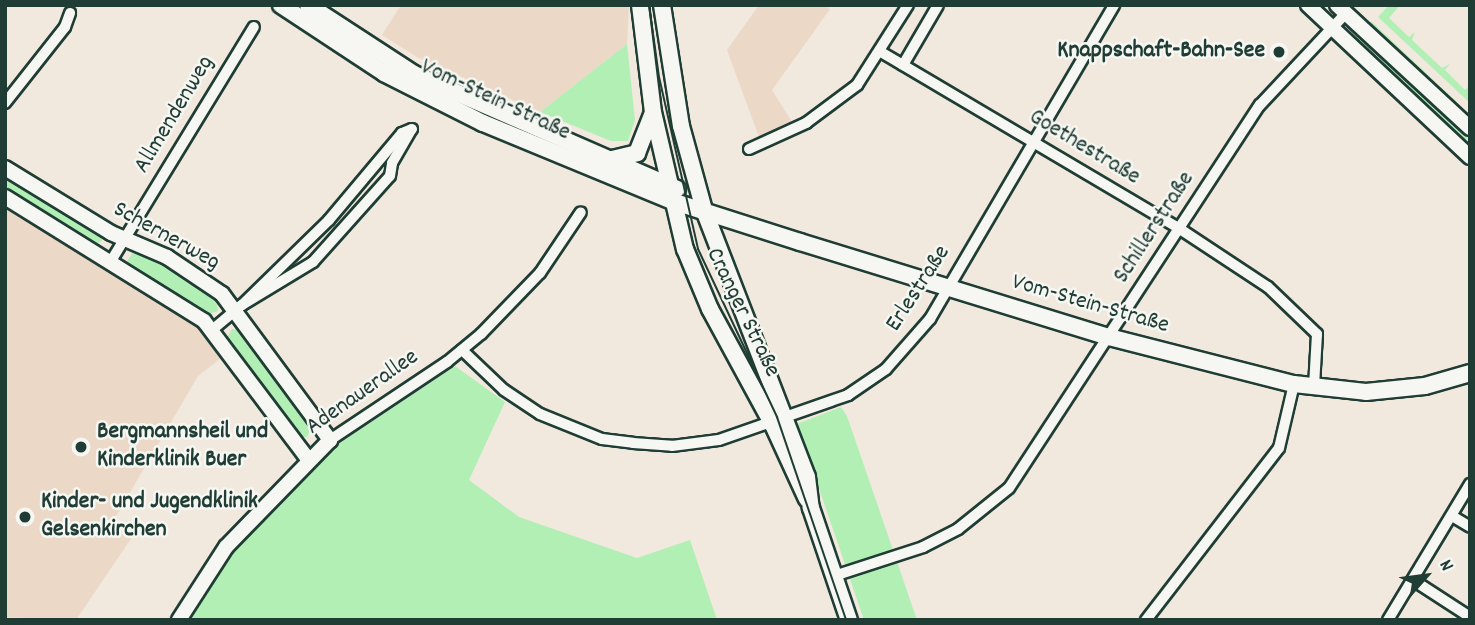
<!DOCTYPE html>
<meta charset="utf-8">
<style>
body{margin:0}
#map{position:relative;width:1475px;height:625px;overflow:hidden;background:#f1e8de;font-family:Dekko,sans-serif}
div>[style]{position:absolute}
.built>*{inset:0;background:#ebd8c6}
.green>*{inset:0;background:#b2efb5;transform-origin:0 0}
.roads{filter:drop-shadow(2px 0 #1f3d34) drop-shadow(-2px 0 #1f3d34) drop-shadow(0 2px #1f3d34) drop-shadow(0 -2px #1f3d34)}
.minor>*{height:10px;margin:-5px;padding:0 5px;transform-origin:5px;border-radius:5px;background:#f6f6f2}
.tertiary>*{height:14px;margin:-7px;padding:0 7px;transform-origin:7px;border-radius:7px;background:#f6f6f2}
.secondary>*{height:16px;margin:-8px;padding:0 8px;transform-origin:8px;border-radius:8px;background:#f6f6f2}
.tram>*{height:2px;margin:-1px;padding:0 1px;transform-origin:1px;border-radius:1px;background:#1f3d34}
.dots>*{width:19px;height:19px;translate:-50% -50%;box-sizing:border-box;border:4px solid #f6f6f2;border-radius:50%}
span{translate:-50% -50%;white-space:nowrap;text-align:center;line-height:1.15;-webkit-text-stroke:5px #f6f6f2;paint-order:stroke}
.poi-label{font-size:24px;color:#1f3d34;font-weight:700}
.right{translate:-100% -50%;text-align:right}
.left{translate:0 -50%;text-align:left}
.street-label{font-size:24px;color:#1f3d34}
.frame{position:absolute;inset:0;border:7px solid #1f3d34;pointer-events:none}
.north{position:absolute;left:1391px;top:541px;width:70px;height:70px;-webkit-text-stroke:5px #f6f6f2;paint-order:stroke;rotate:62deg;font-size:19px;font-weight:700;line-height:28px;text-align:center;color:#1f3d34}
.north::after{content:'';display:block;margin:auto;width:24px;height:32px;background:#1f3d34;clip-path:polygon(50% 0,100% 100%,50% 72%,0 100%)}
</style>
<div id="map">
<div class="built">
<i style="clip-path:polygon(401px 5px,629px 5px,627px 44px,540px 112px,417px 57px,382px 35px)"></i>
<i style="clip-path:polygon(759px 5px,823px 5px,830px 9px,772px 90px,792px 122px,759px 137px,727px 50px)"></i>
<i style="clip-path:polygon(5px 205px,199px 327px,221px 358px,198px 376px,115px 518px,132px 537px,76px 620px,5px 617px)"></i>
</div>
<div class="green">
<i style="clip-path:polygon(1389px 5px,1400px 5px,1389px 18px,1409px 37px,1415px 32px,1412px 40px,1442px 68px,1450px 64px,1445px 70px,1465px 90px,1470px 85px,1470px 103px,1378px 17px)"></i>
<i style="clip-path:polygon(1372px 22px,1463px 108px,1459px 112px,1367px 24px)"></i>
<i style="left:1360px;top:32px;width:151px;height:12px;rotate:43deg"></i>
<i style="clip-path:polygon(627px 44px,635px 120px,628px 141px,611px 141px,540px 112px)"></i>
<i style="clip-path:polygon(5px 174px,101px 234px,102px 241px,94px 245px,5px 190px)"></i>
<i style="clip-path:polygon(134px 251px,143px 251px,216px 297px,218px 311px,205px 315px,131px 269px,127px 261px)"></i>
<i style="clip-path:polygon(232px 329px,242px 330px,312px 427px,307px 437px,299px 437px,226px 340px)"></i>
<i style="clip-path:polygon(455px 366px,505px 402px,469px 480px,519px 517px,637px 558px,690px 540px,717px 620px,187px 620px,221px 565px,332px 448px)"></i>
<i style="clip-path:polygon(841px 407px,847px 416px,917px 620px,864px 620px,797px 424px)"></i>
</div>
<div class="roads">
<div class="minor">
<i style="left:881px;top:52px;width:347px;rotate:30.6deg"></i>
<i style="left:1180px;top:229px;width:105px;rotate:33.4deg"></i>
<i style="left:1268px;top:287px;width:68px;rotate:43.8deg"></i>
<i style="left:1317px;top:334px;width:52px;rotate:93.3deg"></i>
<i style="left:903px;top:65px;width:69px;rotate:-59.7deg"></i>
<i style="left:5px;top:103px;width:97px;rotate:-51.7deg"></i>
<i style="left:65px;top:27px;width:15px;rotate:-70deg"></i>
<i style="left:749px;top:149px;width:63px;rotate:-24.5deg"></i>
<i style="left:806px;top:123px;width:64px;rotate:-36.7deg"></i>
<i style="left:857px;top:85px;width:95px;rotate:-57.5deg"></i>
<i style="left:111px;top:261px;width:274px;rotate:-58.6deg"></i>
<i style="left:212px;top:330px;width:39px;rotate:-40deg"></i>
<i style="left:242px;top:305px;width:83px;rotate:-31.2deg"></i>
<i style="left:313px;top:262px;width:115px;rotate:-48.2deg"></i>
<i style="left:390px;top:176px;width:13px;rotate:-81deg"></i>
<i style="left:392px;top:163px;width:39px;rotate:-60deg"></i>
<i style="left:412px;top:129px;width:11px;rotate:158deg"></i>
<i style="left:402px;top:133px;width:114px;rotate:130deg"></i>
<i style="left:329px;top:220px;width:122px;rotate:135.7deg"></i>
<i style="left:462px;top:350px;width:58px;rotate:43.6deg"></i>
<i style="left:504px;top:390px;width:43px;rotate:33.7deg"></i>
<i style="left:540px;top:414px;width:67px;rotate:22deg"></i>
<i style="left:602px;top:439px;width:31px;rotate:7deg"></i>
<i style="left:633px;top:443px;width:39px;rotate:4deg"></i>
<i style="left:672px;top:446px;width:47px;rotate:-7.3deg"></i>
<i style="left:719px;top:440px;width:137px;rotate:-19.2deg"></i>
<i style="left:848px;top:395px;width:46px;rotate:-34.4deg"></i>
<i style="left:886px;top:369px;width:67px;rotate:-48.7deg"></i>
<i style="left:930px;top:319px;width:364px;rotate:-59.6deg"></i>
<i style="left:330px;top:440px;width:141px;rotate:-33.7deg"></i>
<i style="left:447px;top:362px;width:44px;rotate:-39.5deg"></i>
<i style="left:481px;top:334px;width:85px;rotate:-46deg"></i>
<i style="left:540px;top:273px;width:73px;rotate:-56.1deg"></i>
<i style="left:1452px;top:516px;width:21px;rotate:31deg"></i>
<i style="left:834px;top:576px;width:94px;rotate:-18deg"></i>
<i style="left:923px;top:547px;width:39px;rotate:-27deg"></i>
<i style="left:958px;top:529px;width:65px;rotate:-38.8deg"></i>
<i style="left:1009px;top:488px;width:458px;rotate:-56.8deg"></i>
<i style="left:1260px;top:105px;width:126px;rotate:-46.9deg"></i>
<i style="left:1413px;top:580px;width:68px;rotate:33deg"></i>
<i style="left:1146px;top:620px;width:217px;rotate:-52.3deg"></i>
<i style="left:1279px;top:448px;width:66px;rotate:-76.8deg"></i>
<i style="left:1388px;top:620px;width:159px;rotate:-58.9deg"></i>
</div>
<div class="tertiary">
<i style="left:1308px;top:5px;width:222px;rotate:43.2deg"></i>
<i style="left:1337px;top:5px;width:181px;rotate:42.8deg"></i>
<i style="left:5px;top:168px;width:124px;rotate:31.5deg"></i>
<i style="left:111px;top:233px;width:61px;rotate:23.2deg"></i>
<i style="left:167px;top:257px;width:66px;rotate:33.9deg"></i>
<i style="left:222px;top:294px;width:182px;rotate:53.5deg"></i>
<i style="left:330px;top:440px;width:149px;rotate:134.2deg"></i>
<i style="left:226px;top:547px;width:87px;rotate:122.8deg"></i>
<i style="left:5px;top:197px;width:234px;rotate:31.9deg"></i>
<i style="left:204px;top:321px;width:173px;rotate:53deg"></i>
</div>
<div class="secondary">
<i style="left:281px;top:5px;width:123px;rotate:33.4deg"></i>
<i style="left:384px;top:73px;width:111px;rotate:26.8deg"></i>
<i style="left:483px;top:123px;width:208px;rotate:22.4deg"></i>
<i style="left:675px;top:202px;width:131px;rotate:17.7deg"></i>
<i style="left:800px;top:242px;width:323px;rotate:17.1deg"></i>
<i style="left:1109px;top:337px;width:191px;rotate:14.3deg"></i>
<i style="left:1294px;top:384px;width:72px;rotate:6.3deg"></i>
<i style="left:1366px;top:392px;width:59px;rotate:-5.8deg"></i>
<i style="left:1425px;top:386px;width:47px;rotate:-16.1deg"></i>
<i style="left:308px;top:5px;width:126px;rotate:33.1deg"></i>
<i style="left:414px;top:74px;width:287px;rotate:23.6deg"></i>
<i style="left:640px;top:5px;width:108px;rotate:83.1deg"></i>
<i style="left:653px;top:112px;width:141px;rotate:76.9deg"></i>
<i style="left:685px;top:249px;width:65px;rotate:67.4deg"></i>
<i style="left:710px;top:309px;width:132px;rotate:61.5deg"></i>
<i style="left:773px;top:425px;width:81px;rotate:65.3deg"></i>
<i style="left:662px;top:5px;width:122px;rotate:81.1deg"></i>
<i style="left:681px;top:126px;width:87px;rotate:74.7deg"></i>
<i style="left:704px;top:210px;width:286px;rotate:68.9deg"></i>
<i style="left:807px;top:477px;width:31px;rotate:83deg"></i>
<i style="left:811px;top:508px;width:118px;rotate:71.3deg"></i>
<i style="left:612px;top:159px;width:26px;rotate:-13deg"></i>
<i style="left:637px;top:153px;width:41px;rotate:-68.5deg"></i>
</div>
</div>
<div class="tram">
<i style="left:649px;top:5px;width:73px;rotate:82.1deg"></i>
<i style="left:659px;top:77px;width:176px;rotate:77.2deg"></i>
<i style="left:698px;top:249px;width:186px;rotate:64.8deg"></i>
<i style="left:777px;top:417px;width:214px;rotate:71.2deg"></i>
</div>
<div class="dots">
<i style="left:1279px;top:52px;background:#1f3d34"></i>
<i style="left:81px;top:447px;background:#1f3d34"></i>
<i style="left:25px;top:517px;background:#1f3d34"></i>
</div>
<div class="poi-label">
<span class="right" style="left:1265px;top:52px">Knappschaft-Bahn-See</span>
<span class="left" style="left:97px;top:447px">Bergmannsheil und<br>Kinderklinik Buer</span>
<span class="left" style="left:41px;top:517px">Kinder- und Jugendklinik<br>Gelsenkirchen</span>
</div>
<div class="street-label">
<span style="left:495px;top:101px;rotate:25deg">Vom-Stein-Straße</span>
<span style="left:175px;top:115px;rotate:-59deg">Allmendenweg</span>
<span style="left:1084px;top:148px;rotate:31deg">Goethestraße</span>
<span style="left:1155px;top:228px;rotate:-57deg">Schillerstraße</span>
<span style="left:166px;top:237px;rotate:29deg">Schernerweg</span>
<span style="left:919px;top:289px;rotate:-57deg">Erlestraße</span>
<span style="left:1090px;top:305px;rotate:16deg">Vom-Stein-Straße</span>
<span style="left:742px;top:313px;rotate:64deg">Cranger Straße</span>
<span style="left:363px;top:393px;rotate:-35deg">Adenauerallee</span>
</div>
<div class="frame"></div>
<div class="north">N</div>
</div>
